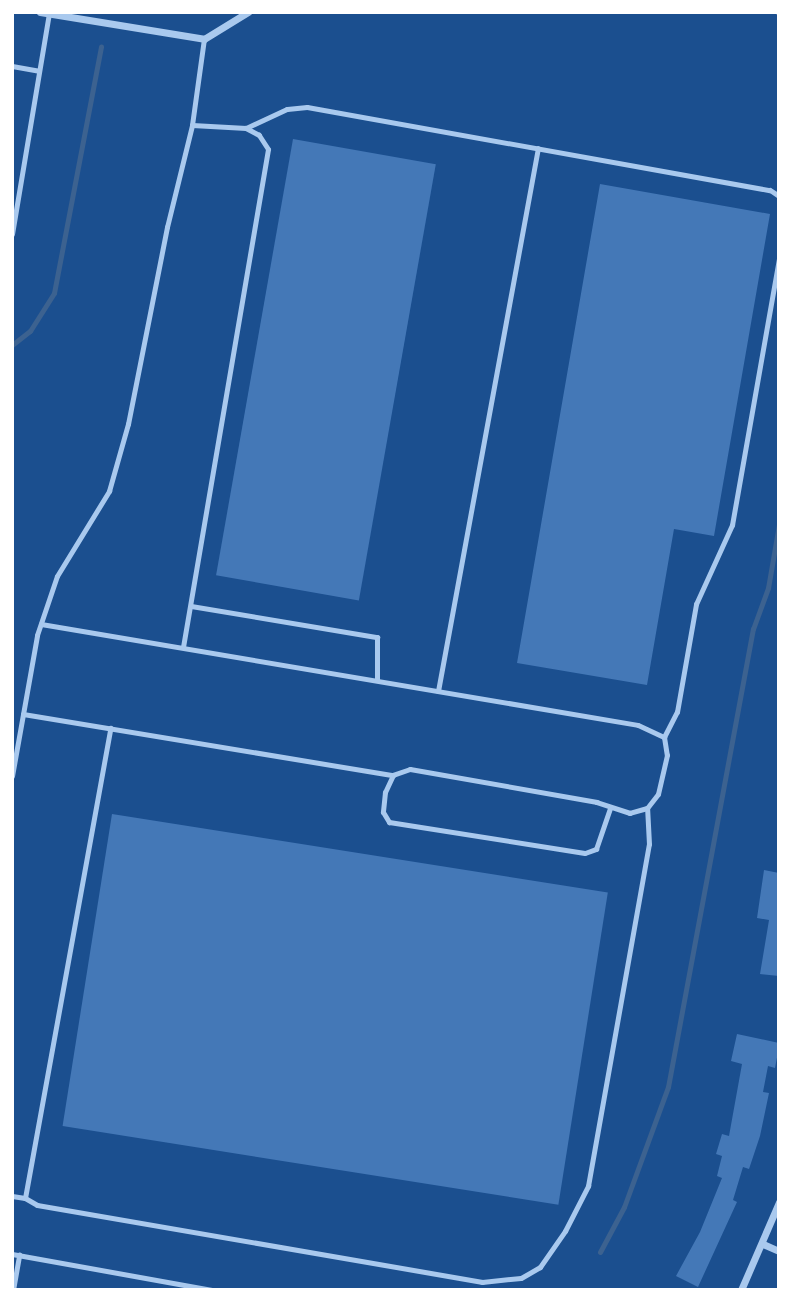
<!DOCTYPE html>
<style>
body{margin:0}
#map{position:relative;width:791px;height:1302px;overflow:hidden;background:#1b4f8f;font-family:Quicksand,sans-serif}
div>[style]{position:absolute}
.stream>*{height:5px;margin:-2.5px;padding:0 2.5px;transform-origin:2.5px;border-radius:2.5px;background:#3c6290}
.building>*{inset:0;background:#4478b7;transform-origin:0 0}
.service>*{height:5px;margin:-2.5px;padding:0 2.5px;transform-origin:2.5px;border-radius:2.5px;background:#a9c9ee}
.minor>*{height:7px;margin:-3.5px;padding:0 3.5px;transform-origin:3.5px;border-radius:3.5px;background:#a9c9ee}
span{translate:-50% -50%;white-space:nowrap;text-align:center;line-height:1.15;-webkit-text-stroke:5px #1b4f8f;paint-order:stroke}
.frame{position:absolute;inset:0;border:14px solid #fff;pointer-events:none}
</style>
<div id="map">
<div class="stream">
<i style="left:12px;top:345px;width:23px;rotate:-38deg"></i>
<i style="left:30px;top:331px;width:45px;rotate:-57.7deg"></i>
<i style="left:54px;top:293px;width:251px;rotate:-79.2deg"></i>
<i style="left:600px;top:1252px;width:51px;rotate:-61.9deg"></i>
<i style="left:624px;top:1207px;width:128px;rotate:-69.9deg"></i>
<i style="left:668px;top:1087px;width:466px;rotate:-79.5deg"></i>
<i style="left:753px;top:629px;width:44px;rotate:-69.9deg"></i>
<i style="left:768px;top:588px;width:65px;rotate:-80.2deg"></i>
</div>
<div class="building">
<i style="left:293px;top:139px;width:145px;height:443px;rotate:10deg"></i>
<i style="clip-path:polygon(600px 184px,770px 214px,714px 536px,674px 529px,647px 685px,517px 663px)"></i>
<i style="left:112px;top:814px;width:502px;height:316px;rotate:9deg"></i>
<i style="clip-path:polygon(764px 870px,779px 873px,779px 976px,760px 974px,769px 920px,757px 918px)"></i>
<i style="clip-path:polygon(737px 1034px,779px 1043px,779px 1047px,775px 1068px,768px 1066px,763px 1092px,769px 1093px,760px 1136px,749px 1169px,743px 1167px,733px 1200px,737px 1202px,698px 1287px,676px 1276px,700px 1232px,722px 1178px,717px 1176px,722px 1156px,716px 1154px,722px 1134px,729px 1136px,742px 1064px,731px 1061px)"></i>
</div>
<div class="service">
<i style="left:778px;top:12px;width:1px"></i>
<i style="left:12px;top:66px;width:27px;rotate:10deg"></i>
<i style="left:246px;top:128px;width:45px;rotate:-24.9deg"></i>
<i style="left:287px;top:109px;width:20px;rotate:-6deg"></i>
<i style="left:307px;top:107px;width:470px;rotate:10.2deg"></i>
<i style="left:770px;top:190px;width:11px;rotate:34deg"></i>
<i style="left:12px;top:234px;width:223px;rotate:-80.5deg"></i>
<i style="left:191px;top:606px;width:189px;rotate:9.5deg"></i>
<i style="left:377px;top:637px;width:43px;rotate:90deg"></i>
<i style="left:41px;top:624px;width:605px;rotate:9.6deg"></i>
<i style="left:638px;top:725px;width:29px;rotate:25deg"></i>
<i style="left:664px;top:737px;width:18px;rotate:81deg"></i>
<i style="left:667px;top:755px;width:40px;rotate:103deg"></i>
<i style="left:658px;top:794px;width:18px;rotate:128deg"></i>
<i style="left:647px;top:808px;width:18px;rotate:164deg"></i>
<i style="left:630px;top:813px;width:35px;rotate:-162deg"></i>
<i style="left:597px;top:802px;width:190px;rotate:-170deg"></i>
<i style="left:410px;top:769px;width:18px;rotate:161deg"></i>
<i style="left:393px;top:775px;width:19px;rotate:115deg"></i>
<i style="left:385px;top:792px;width:20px;rotate:96deg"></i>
<i style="left:383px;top:812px;width:12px;rotate:59deg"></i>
<i style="left:389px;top:822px;width:198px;rotate:9deg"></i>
<i style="left:585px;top:853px;width:12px;rotate:-20deg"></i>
<i style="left:596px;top:849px;width:43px;rotate:-71.1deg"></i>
<i style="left:183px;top:647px;width:505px;rotate:-80.31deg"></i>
<i style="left:268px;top:149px;width:17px;rotate:-123deg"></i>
<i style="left:259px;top:135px;width:15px;rotate:-152deg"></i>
<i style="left:246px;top:128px;width:54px;rotate:-176.8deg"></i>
<i style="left:438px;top:691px;width:552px;rotate:-79.57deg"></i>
<i style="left:23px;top:714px;width:375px;rotate:9.4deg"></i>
<i style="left:664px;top:737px;width:28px;rotate:-63deg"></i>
<i style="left:677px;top:712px;width:110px;rotate:-80deg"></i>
<i style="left:696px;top:604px;width:87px;rotate:-65.5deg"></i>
<i style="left:732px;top:525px;width:270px;rotate:-80deg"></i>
<i style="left:12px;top:776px;width:143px;rotate:-79.9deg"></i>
<i style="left:37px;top:635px;width:62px;rotate:-71.3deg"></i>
<i style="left:57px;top:576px;width:100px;rotate:-58.5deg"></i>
<i style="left:109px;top:491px;width:70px;rotate:-74.2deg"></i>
<i style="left:128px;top:424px;width:201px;rotate:-78.8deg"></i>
<i style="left:167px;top:227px;width:105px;rotate:-76.2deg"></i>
<i style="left:192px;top:125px;width:87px;rotate:-82.1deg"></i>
<i style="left:12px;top:1196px;width:13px;rotate:9deg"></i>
<i style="left:25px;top:1198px;width:478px;rotate:-79.7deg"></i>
<i style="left:25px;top:1198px;width:14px;rotate:30deg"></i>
<i style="left:37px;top:1205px;width:452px;rotate:9.8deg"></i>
<i style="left:482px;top:1282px;width:39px;rotate:-6deg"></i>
<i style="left:521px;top:1278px;width:22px;rotate:-30deg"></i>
<i style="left:540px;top:1267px;width:44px;rotate:-55.2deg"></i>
<i style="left:565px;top:1231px;width:51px;rotate:-62.9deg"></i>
<i style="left:588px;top:1186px;width:347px;rotate:-79.9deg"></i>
<i style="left:649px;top:844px;width:36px;rotate:-93deg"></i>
<i style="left:12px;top:1254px;width:203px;rotate:10.2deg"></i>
<i style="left:13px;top:1290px;width:36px;rotate:-80deg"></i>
</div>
<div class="minor">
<i style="left:40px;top:12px;width:166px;rotate:9.3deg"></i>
<i style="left:204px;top:39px;width:52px;rotate:-31.5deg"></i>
<i style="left:763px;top:1244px;width:17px;rotate:24deg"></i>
<i style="left:741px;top:1290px;width:96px;rotate:-66.6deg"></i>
</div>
<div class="frame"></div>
</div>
